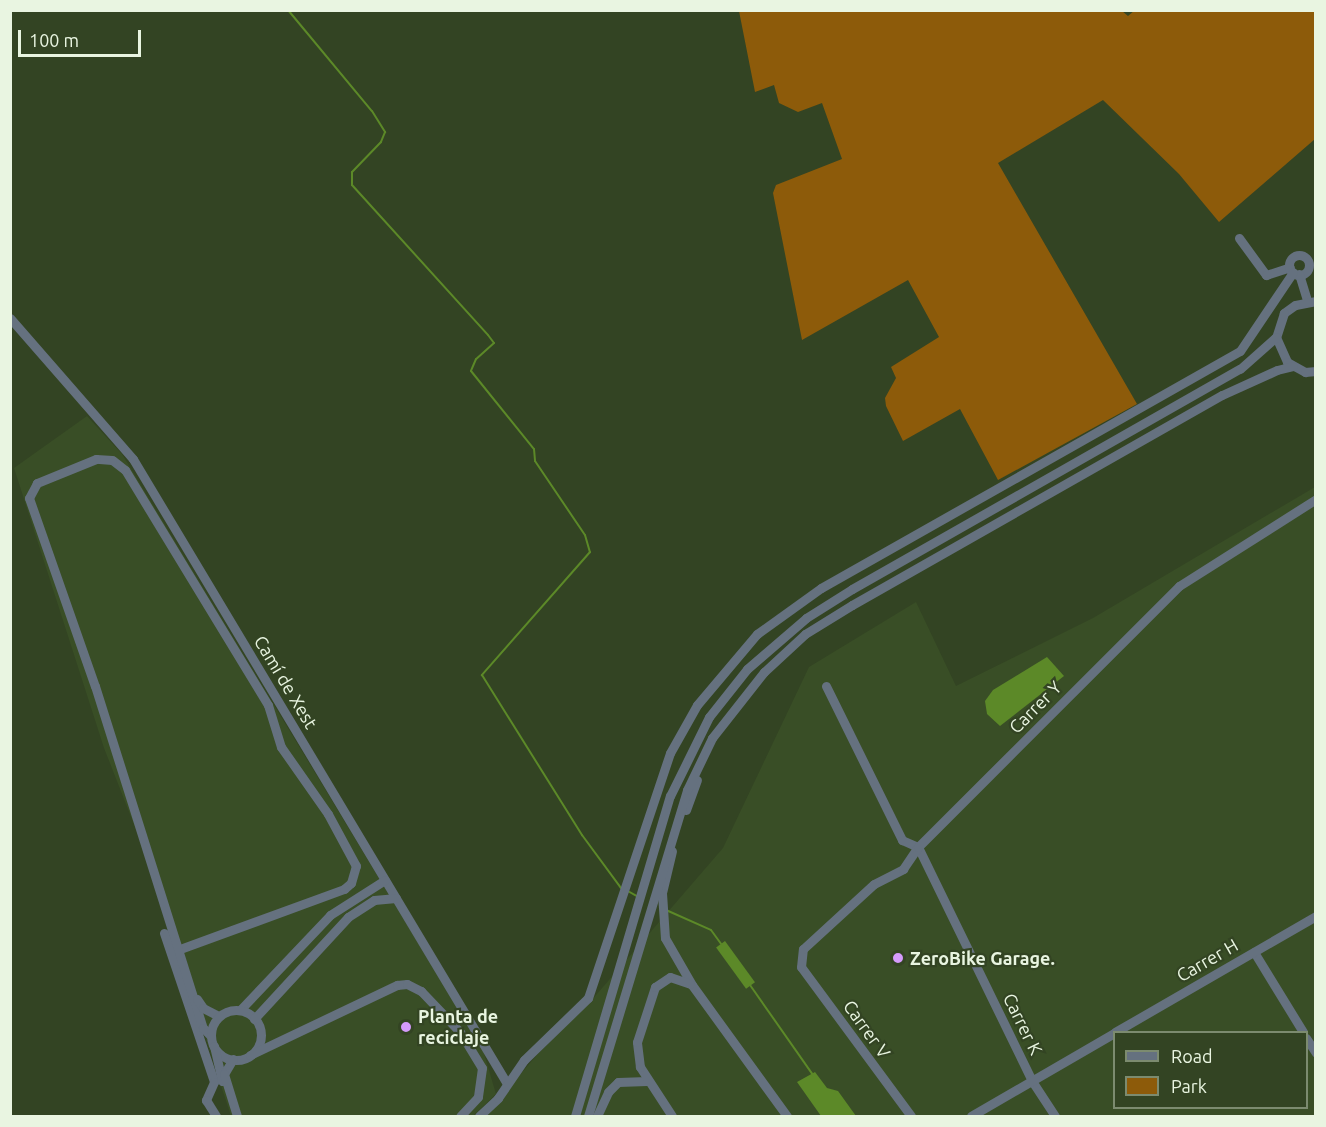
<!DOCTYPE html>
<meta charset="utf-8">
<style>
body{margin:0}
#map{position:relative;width:1326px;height:1127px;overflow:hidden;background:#334423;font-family:Ubuntu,sans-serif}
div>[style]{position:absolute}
.built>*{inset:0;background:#394e26}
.green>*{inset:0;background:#8d5b0a}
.water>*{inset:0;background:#5c8928;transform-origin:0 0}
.stream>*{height:2px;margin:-1px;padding:0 1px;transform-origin:1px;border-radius:1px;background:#5c8928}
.minor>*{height:9px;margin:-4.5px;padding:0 4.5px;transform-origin:4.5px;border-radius:4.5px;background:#65717f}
.minor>.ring{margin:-4.5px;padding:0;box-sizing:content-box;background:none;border:9px solid #65717f;border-radius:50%}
.dots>*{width:16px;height:16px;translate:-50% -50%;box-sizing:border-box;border:3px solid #334423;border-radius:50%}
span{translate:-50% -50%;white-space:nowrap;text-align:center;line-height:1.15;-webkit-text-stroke:4.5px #334423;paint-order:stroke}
.street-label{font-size:18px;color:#e9f5e1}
.poi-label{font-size:18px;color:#e9f5e1;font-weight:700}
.left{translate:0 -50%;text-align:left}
.frame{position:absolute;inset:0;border:12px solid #e9f5e1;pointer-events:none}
.legend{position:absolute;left:1113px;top:1031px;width:195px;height:78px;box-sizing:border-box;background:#334423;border:2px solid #7c8b6f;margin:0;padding:8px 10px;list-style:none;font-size:18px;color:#e9f5e1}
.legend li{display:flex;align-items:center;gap:12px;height:30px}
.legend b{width:30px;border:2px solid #7c8b6f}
.scale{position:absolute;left:18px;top:30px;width:123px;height:27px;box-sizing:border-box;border:3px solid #e9f5e1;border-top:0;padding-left:8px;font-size:18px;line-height:21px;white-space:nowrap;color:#e9f5e1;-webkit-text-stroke:4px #334423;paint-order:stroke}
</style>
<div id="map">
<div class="built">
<i style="clip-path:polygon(87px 416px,122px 454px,483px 1050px,496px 1094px,473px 1116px,231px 1116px,142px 845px,104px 748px,14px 468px)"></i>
<i style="clip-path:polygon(evenodd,1315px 487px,1315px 1116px,484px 1116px,537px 1055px,590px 1002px,723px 848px,809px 667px,916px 602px,956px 686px,1093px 618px,1315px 487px,1114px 1032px,1306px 1032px,1306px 1108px,1114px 1108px,1114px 1032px)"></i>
</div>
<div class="green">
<i style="clip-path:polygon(1122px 11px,1128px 16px,1135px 10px,1315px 11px,1315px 139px,1219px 222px,1179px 174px,1103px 100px,998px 163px,1137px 404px,998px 480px,960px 409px,903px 441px,886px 406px,885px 398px,896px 378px,891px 367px,939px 337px,908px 280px,802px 340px,773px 193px,776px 185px,842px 159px,822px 103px,798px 112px,779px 103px,774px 85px,755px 92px,739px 11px)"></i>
</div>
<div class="water">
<i style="clip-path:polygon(1047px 657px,1064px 676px,1000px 726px,987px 714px,985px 701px,993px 690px)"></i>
<i style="left:725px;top:941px;width:51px;height:11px;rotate:54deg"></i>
<i style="clip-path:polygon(815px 1072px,827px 1088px,838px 1091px,856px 1116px,821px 1116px,797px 1082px)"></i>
</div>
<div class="stream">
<i style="left:288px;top:10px;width:131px;rotate:50.3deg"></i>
<i style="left:372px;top:111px;width:25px;rotate:58deg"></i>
<i style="left:385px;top:132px;width:11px;rotate:112deg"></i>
<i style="left:381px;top:142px;width:42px;rotate:134deg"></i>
<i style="left:352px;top:172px;width:13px;rotate:90deg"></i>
<i style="left:352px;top:185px;width:202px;rotate:47.8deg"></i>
<i style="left:488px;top:335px;width:10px;rotate:53deg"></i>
<i style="left:494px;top:343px;width:24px;rotate:138deg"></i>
<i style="left:476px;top:359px;width:13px;rotate:113deg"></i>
<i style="left:471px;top:371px;width:100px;rotate:51.1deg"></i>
<i style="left:534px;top:449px;width:12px;rotate:85deg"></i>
<i style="left:535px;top:461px;width:89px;rotate:56deg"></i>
<i style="left:585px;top:535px;width:18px;rotate:74deg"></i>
<i style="left:590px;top:552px;width:164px;rotate:131.3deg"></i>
<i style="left:482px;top:675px;width:189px;rotate:58deg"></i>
<i style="left:582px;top:835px;width:66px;rotate:53.7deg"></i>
<i style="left:626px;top:890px;width:13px;rotate:29deg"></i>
<i style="left:666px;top:910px;width:49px;rotate:24deg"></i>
<i style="left:711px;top:930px;width:17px;rotate:54deg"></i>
<i style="left:750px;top:985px;width:110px;rotate:55deg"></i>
</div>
<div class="minor">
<i style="left:1239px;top:238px;width:46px;rotate:53.9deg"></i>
<i style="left:1266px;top:275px;width:25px;rotate:-18deg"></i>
<i class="ring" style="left:1289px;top:255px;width:11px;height:11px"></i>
<i style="left:1299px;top:274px;width:28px;rotate:73deg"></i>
<i style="left:1316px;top:301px;width:21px;rotate:169deg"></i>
<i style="left:1295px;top:305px;width:14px;rotate:144deg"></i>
<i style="left:1284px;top:313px;width:25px;rotate:108deg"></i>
<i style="left:1276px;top:337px;width:27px;rotate:66deg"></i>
<i style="left:1287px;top:362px;width:21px;rotate:29deg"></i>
<i style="left:1305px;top:372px;width:11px;rotate:-5deg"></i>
<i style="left:10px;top:318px;width:187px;rotate:48.9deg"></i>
<i style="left:133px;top:459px;width:726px;rotate:59.09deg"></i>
<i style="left:826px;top:686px;width:172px;rotate:63.7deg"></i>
<i style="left:902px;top:840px;width:17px;rotate:24deg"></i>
<i style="left:686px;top:810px;width:32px;rotate:-70deg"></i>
<i style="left:918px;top:847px;width:260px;rotate:64deg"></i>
<i style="left:1032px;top:1081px;width:42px;rotate:56.7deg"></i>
<i style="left:672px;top:851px;width:43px;rotate:103.4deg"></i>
<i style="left:662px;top:893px;width:45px;rotate:86.2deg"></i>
<i style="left:665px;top:938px;width:54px;rotate:60.1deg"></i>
<i style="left:692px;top:985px;width:162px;rotate:54.1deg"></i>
<i style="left:164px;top:933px;width:157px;rotate:71.4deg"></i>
<i style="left:214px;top:1082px;width:20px;rotate:114deg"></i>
<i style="left:206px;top:1100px;width:19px;rotate:58deg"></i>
<i style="left:180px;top:949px;width:175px;rotate:-20.1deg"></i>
<i style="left:344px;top:889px;width:9px;rotate:-41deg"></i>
<i style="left:351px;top:883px;width:18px;rotate:-74deg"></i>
<i style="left:356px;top:866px;width:59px;rotate:-118.3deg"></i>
<i style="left:328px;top:814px;width:82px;rotate:-125deg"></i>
<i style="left:281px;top:747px;width:44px;rotate:-107.2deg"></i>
<i style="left:268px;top:705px;width:275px;rotate:-121.3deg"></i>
<i style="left:125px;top:470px;width:16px;rotate:-142deg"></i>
<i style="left:112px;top:460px;width:16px;rotate:-176deg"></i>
<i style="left:96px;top:459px;width:64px;rotate:157.9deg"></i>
<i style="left:37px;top:483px;width:17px;rotate:118deg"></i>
<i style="left:29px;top:498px;width:199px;rotate:70.7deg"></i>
<i style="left:95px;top:686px;width:359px;rotate:72.5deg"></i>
<i style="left:203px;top:1028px;width:11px;rotate:45deg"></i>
<i style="left:1254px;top:952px;width:94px;rotate:58.5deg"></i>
<i style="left:197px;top:999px;width:11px;rotate:56deg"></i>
<i style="left:203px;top:1008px;width:18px;rotate:27deg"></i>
<i style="left:240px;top:1010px;width:131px;rotate:-46.5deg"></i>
<i style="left:330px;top:915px;width:65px;rotate:-32.5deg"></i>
<i class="ring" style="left:211px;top:1010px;width:41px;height:41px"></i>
<i style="left:254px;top:1019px;width:139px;rotate:-47.3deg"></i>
<i style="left:348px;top:917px;width:31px;rotate:-33deg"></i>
<i style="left:374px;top:900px;width:22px;rotate:-5deg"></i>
<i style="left:1115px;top:1032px;width:232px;rotate:-30deg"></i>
<i style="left:1306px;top:1038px;width:18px;rotate:56deg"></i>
<i style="left:214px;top:1046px;width:36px;rotate:77deg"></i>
<i style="left:250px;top:1055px;width:163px;rotate:-25.5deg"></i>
<i style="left:397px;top:985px;width:10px;rotate:-6deg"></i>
<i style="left:407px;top:984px;width:16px;rotate:27deg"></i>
<i style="left:421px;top:991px;width:57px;rotate:46.4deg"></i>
<i style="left:460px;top:1032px;width:42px;rotate:58.6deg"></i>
<i style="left:482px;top:1068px;width:29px;rotate:98deg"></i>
<i style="left:478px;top:1097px;width:26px;rotate:133deg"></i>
<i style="left:233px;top:1059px;width:17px;rotate:121deg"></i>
<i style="left:224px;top:1074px;width:44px;rotate:72.8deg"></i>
<i style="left:479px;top:1116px;width:26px;rotate:-43deg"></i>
<i style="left:498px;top:1098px;width:46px;rotate:-55.6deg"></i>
<i style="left:524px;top:1060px;width:89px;rotate:-44.1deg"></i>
<i style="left:588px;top:998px;width:258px;rotate:-71.5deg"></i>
<i style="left:670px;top:753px;width:55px;rotate:-60.6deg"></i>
<i style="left:697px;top:705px;width:93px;rotate:-49.8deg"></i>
<i style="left:757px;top:634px;width:79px;rotate:-35.7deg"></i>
<i style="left:821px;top:588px;width:481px;rotate:-29.5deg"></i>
<i style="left:1240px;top:351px;width:95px;rotate:-56.1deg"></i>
<i style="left:575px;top:1116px;width:334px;rotate:-73.5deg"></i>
<i style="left:670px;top:796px;width:88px;rotate:-63.7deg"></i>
<i style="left:709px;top:717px;width:61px;rotate:-51.6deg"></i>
<i style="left:747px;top:669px;width:78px;rotate:-40.8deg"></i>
<i style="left:806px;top:618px;width:54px;rotate:-32.2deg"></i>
<i style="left:852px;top:589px;width:446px;rotate:-29.6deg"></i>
<i style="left:1240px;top:369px;width:48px;rotate:-41.6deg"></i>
<i style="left:588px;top:1116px;width:341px;rotate:-73.1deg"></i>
<i style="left:687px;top:790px;width:58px;rotate:-64.3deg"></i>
<i style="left:712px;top:738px;width:84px;rotate:-51.8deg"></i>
<i style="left:764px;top:672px;width:56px;rotate:-42.8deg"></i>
<i style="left:805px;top:634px;width:55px;rotate:-31.7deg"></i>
<i style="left:852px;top:605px;width:425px;rotate:-29.6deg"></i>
<i style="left:1222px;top:395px;width:60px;rotate:-24.4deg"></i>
<i style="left:1277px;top:370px;width:16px;rotate:-14deg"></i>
<i style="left:597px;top:1116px;width:26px;rotate:-65deg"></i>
<i style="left:608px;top:1092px;width:14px;rotate:-45deg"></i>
<i style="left:618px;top:1082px;width:29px;rotate:-2deg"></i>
<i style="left:672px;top:1116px;width:59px;rotate:-123.1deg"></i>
<i style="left:640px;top:1067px;width:25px;rotate:-97deg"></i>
<i style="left:637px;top:1042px;width:58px;rotate:-71.9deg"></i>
<i style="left:655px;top:987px;width:18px;rotate:-34deg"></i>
<i style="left:670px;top:977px;width:21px;rotate:19deg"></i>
<i style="left:911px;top:1116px;width:185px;rotate:-126.4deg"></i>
<i style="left:801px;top:967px;width:18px;rotate:-84deg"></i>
<i style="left:803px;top:949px;width:96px;rotate:-42.5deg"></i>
<i style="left:874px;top:884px;width:33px;rotate:-27deg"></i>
<i style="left:903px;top:869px;width:27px;rotate:-56deg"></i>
<i style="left:918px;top:847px;width:369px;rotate:-45deg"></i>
<i style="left:1179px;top:586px;width:162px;rotate:-32.4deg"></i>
<i style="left:971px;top:1116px;width:165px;rotate:-30.1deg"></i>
</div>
<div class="dots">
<i style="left:898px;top:958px;background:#d59bfb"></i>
<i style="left:406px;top:1027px;background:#d59bfb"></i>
</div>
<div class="street-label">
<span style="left:286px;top:682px;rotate:59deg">Camí de Xest</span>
<span style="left:1035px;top:707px;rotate:-45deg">Carrer Y</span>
<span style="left:1207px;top:960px;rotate:-30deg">Carrer H</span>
<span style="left:1023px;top:1024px;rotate:64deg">Carrer K</span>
<span style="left:867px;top:1029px;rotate:54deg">Carrer V</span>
</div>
<div class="poi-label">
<span class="left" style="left:910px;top:958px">ZeroBike Garage.</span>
<span class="left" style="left:418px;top:1027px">Planta de<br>reciclaje</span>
</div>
<div class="frame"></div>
<ul class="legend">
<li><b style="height:8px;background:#65717f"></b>Road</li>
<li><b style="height:16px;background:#8d5b0a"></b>Park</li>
</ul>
<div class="scale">100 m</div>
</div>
